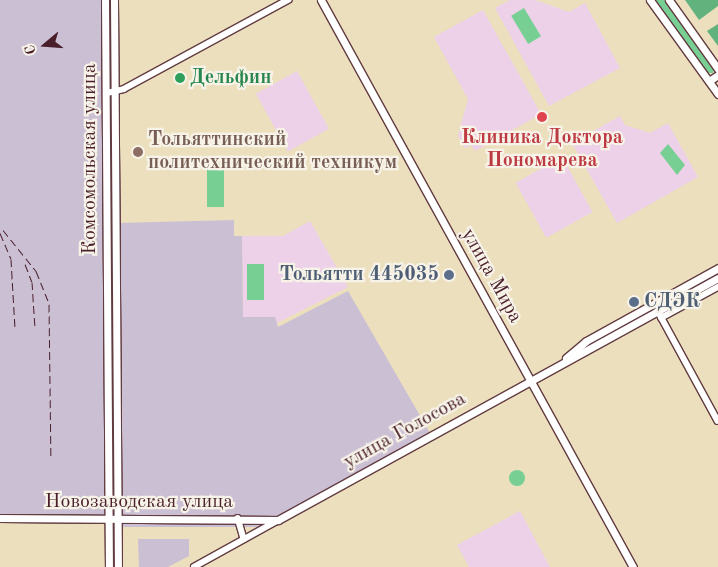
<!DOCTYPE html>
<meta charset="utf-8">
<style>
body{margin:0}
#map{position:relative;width:718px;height:567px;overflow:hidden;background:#ecdfbe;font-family:"Old Standard TT",serif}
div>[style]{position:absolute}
.built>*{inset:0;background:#ecd1e9;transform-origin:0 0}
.industrial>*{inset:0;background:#cbbfd4;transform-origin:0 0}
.green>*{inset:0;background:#78cf94;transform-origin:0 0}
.round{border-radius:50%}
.forest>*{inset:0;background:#62b27e}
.roads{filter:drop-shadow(1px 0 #623c41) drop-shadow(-1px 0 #623c41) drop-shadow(0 1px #623c41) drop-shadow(0 -1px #623c41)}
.minor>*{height:5.5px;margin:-2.75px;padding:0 2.75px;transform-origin:2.75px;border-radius:2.75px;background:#fff}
.major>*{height:7px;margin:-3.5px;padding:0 3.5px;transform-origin:3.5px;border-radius:3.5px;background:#fff}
.rail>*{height:1px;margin-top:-0.5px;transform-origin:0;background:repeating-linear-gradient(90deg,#4a1f2b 0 8px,transparent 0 12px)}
.dots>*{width:14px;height:14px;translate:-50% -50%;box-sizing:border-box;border:2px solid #f7f3e8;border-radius:50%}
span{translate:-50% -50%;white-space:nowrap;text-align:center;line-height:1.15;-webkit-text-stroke:4.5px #f7f3e8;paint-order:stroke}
.leisure-label{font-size:20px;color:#27864d;font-weight:700}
.left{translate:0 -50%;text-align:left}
.health-label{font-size:20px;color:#be3a42;font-weight:700}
.education-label{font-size:20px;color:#785e54;font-weight:700}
.street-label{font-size:20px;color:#4a1f2b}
.service-label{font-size:20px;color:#4e5e75;font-weight:700}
.right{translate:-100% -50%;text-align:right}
.north{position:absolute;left:20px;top:20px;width:50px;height:50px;-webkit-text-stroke:4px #f7f3e8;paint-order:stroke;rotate:252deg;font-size:14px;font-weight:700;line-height:20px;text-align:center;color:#4a1f2b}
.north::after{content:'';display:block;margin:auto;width:18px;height:22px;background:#4a1f2b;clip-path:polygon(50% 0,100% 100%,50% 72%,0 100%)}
</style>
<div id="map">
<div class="built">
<i style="clip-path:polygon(510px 0,535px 0,569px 12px,585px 3px,620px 68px,549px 106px,495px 8px)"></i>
<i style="clip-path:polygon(483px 10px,541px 114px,475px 151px,471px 145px,465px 148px,458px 136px,468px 99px,434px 37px)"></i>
<i style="left:297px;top:71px;width:66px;height:47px;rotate:61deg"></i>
<i style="clip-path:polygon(620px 116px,625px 125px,650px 133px,668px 123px,698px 177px,617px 223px,572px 143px)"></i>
<i style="left:562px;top:157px;width:63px;height:53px;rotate:61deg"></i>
<i style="clip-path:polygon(310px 221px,348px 287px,277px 323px,275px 317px,243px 317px,242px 236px,283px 236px)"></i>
<i style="clip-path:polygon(520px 511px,550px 567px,469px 567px,457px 545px)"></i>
</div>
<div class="industrial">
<i style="left:0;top:0;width:104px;height:518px"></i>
<i style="clip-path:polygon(234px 220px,234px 236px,242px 236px,243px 317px,275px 317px,278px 327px,348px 291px,430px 433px,275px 527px,120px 527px,119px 223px)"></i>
<i style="clip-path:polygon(138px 539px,189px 539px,189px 556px,168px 567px,139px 567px)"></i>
</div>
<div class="green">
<i style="clip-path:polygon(655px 0,665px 0,714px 68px,713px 73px,706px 73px)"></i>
<i style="left:524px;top:8px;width:33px;height:15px;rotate:59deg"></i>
<i style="clip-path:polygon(668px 144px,685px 165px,677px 175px,660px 153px)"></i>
<i style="left:207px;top:164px;width:17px;height:43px"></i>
<i style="left:247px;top:264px;width:17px;height:36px"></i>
<i class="round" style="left:509px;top:470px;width:16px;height:16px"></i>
</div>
<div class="forest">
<i style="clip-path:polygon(685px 0,718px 0,718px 6px,699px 20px)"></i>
<i style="clip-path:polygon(718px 24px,718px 46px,707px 31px)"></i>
</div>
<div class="roads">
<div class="minor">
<i style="left:107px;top:93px;width:17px;rotate:-13deg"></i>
<i style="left:124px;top:89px;width:187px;rotate:-28.5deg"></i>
<i style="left:658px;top:311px;width:125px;rotate:61.4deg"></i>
<i style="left:661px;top:318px;width:65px;rotate:-28.5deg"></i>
<i style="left:238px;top:518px;width:22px;rotate:74deg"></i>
<i style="left:194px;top:567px;width:95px;rotate:-29deg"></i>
</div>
<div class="major">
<i style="left:105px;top:0;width:567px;rotate:89.6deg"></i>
<i style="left:114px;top:0;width:567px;rotate:89.6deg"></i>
<i style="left:321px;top:0;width:647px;rotate:61.18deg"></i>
<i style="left:650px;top:0;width:116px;rotate:54.1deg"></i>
<i style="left:669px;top:0;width:85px;rotate:54.6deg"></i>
<i style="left:709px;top:81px;width:11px;rotate:-34deg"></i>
<i style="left:566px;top:358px;width:26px;rotate:-40deg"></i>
<i style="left:586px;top:341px;width:151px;rotate:-28.9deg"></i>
<i style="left:0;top:518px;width:278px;rotate:0.4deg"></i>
<i style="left:278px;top:520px;width:502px;rotate:-28.81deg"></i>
</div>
</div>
<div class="rail">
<i style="left:3px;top:230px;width:53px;rotate:51.2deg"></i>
<i style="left:36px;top:271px;width:35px;rotate:68deg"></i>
<i style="left:49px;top:304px;width:155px;rotate:89.3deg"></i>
<i style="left:0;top:233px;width:28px;rotate:67deg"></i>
<i style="left:11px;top:259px;width:70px;rotate:86.7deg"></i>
<i style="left:25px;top:264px;width:19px;rotate:69deg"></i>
<i style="left:32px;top:282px;width:46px;rotate:86.3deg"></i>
</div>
<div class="dots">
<i style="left:180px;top:78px;background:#2e9e5b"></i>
<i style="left:542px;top:117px;background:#e0444e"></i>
<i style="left:138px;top:152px;background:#8d6e63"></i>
<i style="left:449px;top:275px;background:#5c6f8a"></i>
<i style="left:634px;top:302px;background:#5c6f8a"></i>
</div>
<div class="leisure-label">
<span class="left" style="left:190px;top:78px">Дельфин</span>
</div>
<div class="health-label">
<span style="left:542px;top:150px">Клиника Доктора<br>Пономарева</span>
</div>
<div class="education-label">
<span class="left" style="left:148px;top:152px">Тольяттинский<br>политехнический техникум</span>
</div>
<div class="street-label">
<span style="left:90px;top:159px;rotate:-90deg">Комсомольская улица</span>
<span style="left:491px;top:276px;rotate:61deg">улица Мира</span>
<span style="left:405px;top:431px;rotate:-29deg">улица Голосова</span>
<span style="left:139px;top:502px">Новозаводская улица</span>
</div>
<div class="service-label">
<span class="right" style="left:439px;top:275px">Тольятти 445035</span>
<span class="left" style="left:644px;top:302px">СДЭК</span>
</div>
<div class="north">С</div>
</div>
